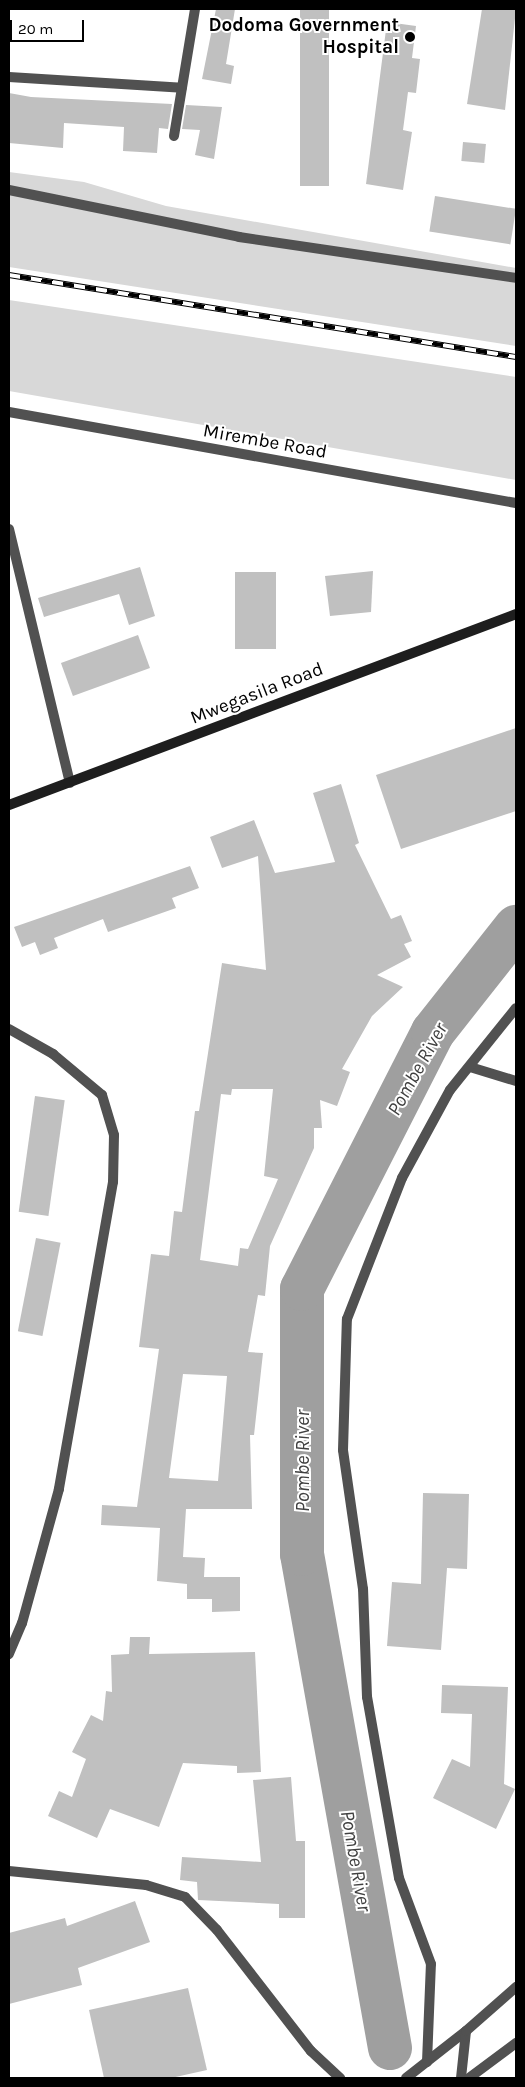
<!DOCTYPE html>
<style>
body{margin:0}
#map{position:relative;width:525px;height:2087px;overflow:hidden;background:#fff;font-family:Karla,sans-serif}
div>[style]{position:absolute}
.green>*{inset:0;background:#d8d8d8}
.river>*{height:44px;margin:-22px;padding:0 22px;transform-origin:22px;border-radius:22px;background:#9f9f9f}
.building>*{inset:0;background:#c0c0c0;transform-origin:0 0}
.lane>*{height:10px;margin:-5px;padding:0 5px;transform-origin:5px;border-radius:5px;background:#515151}
.street>*{height:10px;margin:-5px;padding:0 5px;transform-origin:5px;border-radius:5px;background:#515151}
.secondary>*{height:10px;margin:-5px;padding:0 5px;transform-origin:5px;border-radius:5px;background:#1e1e1e}
.rail>*{height:5.5px;margin-top:-2.75px;transform-origin:0;background:repeating-linear-gradient(90deg,#fff 0 11px,#000 0 22px);box-sizing:border-box;border-block:1px solid #000}
.dots>*{width:14px;height:14px;translate:-50% -50%;box-sizing:border-box;border:2px solid #fff;border-radius:50%}
span{translate:-50% -50%;white-space:nowrap;text-align:center;line-height:1.15;-webkit-text-stroke:4px #fff;paint-order:stroke}
.poi-label{font-size:19px;color:#000;font-weight:700}
.right{translate:-100% -50%;text-align:right}
.street-label{font-size:19px;color:#000}
.water-label{font-size:20px;color:#404040;font-style:italic}
.frame{position:absolute;inset:0;border:10px solid #000;pointer-events:none}
.scale{position:absolute;left:10px;top:20px;width:74px;height:22px;box-sizing:border-box;border:2px solid #000;border-top:0;padding-left:6px;font-size:15px;line-height:18px;white-space:nowrap;color:#000;-webkit-text-stroke:4px #fff;paint-order:stroke}
</style>
<div id="map">
<div class="green">
<i style="clip-path:polygon(9px 172px,84px 182px,166px 206px,516px 268px,516px 346px,9px 267px)"></i>
<i style="clip-path:polygon(9px 300px,516px 377px,516px 480px,9px 391px)"></i>
</div>
<div class="river">
<i style="left:390px;top:2048px;width:502px;rotate:-100.1deg"></i>
<i style="left:302px;top:1554px;width:265px;rotate:-90deg"></i>
<i style="left:302px;top:1289px;width:288px;rotate:-63deg"></i>
<i style="left:433px;top:1032px;width:134px;rotate:-51.7deg"></i>
</div>
<div class="building">
<i style="clip-path:polygon(216px 9px,235px 9px,226px 64px,234px 66px,231px 84px,202px 79px)"></i>
<i style="left:300px;top:9px;width:29px;height:177px"></i>
<i style="clip-path:polygon(482px 9px,516px 9px,505px 110px,467px 104px)"></i>
<i style="clip-path:polygon(387px 22px,416px 26px,412px 58px,420px 59px,416px 93px,408px 92px,403px 130px,412px 132px,403px 190px,366px 184px)"></i>
<i style="clip-path:polygon(9px 93px,31px 97px,172px 104px,168px 129px,159px 128px,157px 153px,123px 151px,124px 127px,64px 123px,63px 148px,9px 143px)"></i>
<i style="clip-path:polygon(186px 105px,222px 107px,214px 159px,195px 155px,200px 130px,182px 129px)"></i>
<i style="left:463px;top:142px;width:23px;height:19px;rotate:5deg"></i>
<i style="left:435px;top:196px;width:82px;height:36px;rotate:9deg"></i>
<i style="clip-path:polygon(140px 567px,155px 616px,129px 625px,119px 594px,44px 617px,38px 598px)"></i>
<i style="clip-path:polygon(373px 571px,371px 612px,330px 616px,325px 576px)"></i>
<i style="left:235px;top:572px;width:41px;height:77px"></i>
<i style="left:138px;top:635px;width:35px;height:82px;rotate:70deg"></i>
<i style="clip-path:polygon(516px 728px,516px 811px,401px 849px,376px 775px)"></i>
<i style="clip-path:polygon(evenodd,341px 784px,359px 843px,355px 845px,391px 919px,401px 915px,412px 941px,404px 944px,411px 957px,377px 975px,403px 987px,372px 1016px,342px 1069px,350px 1072px,337px 1106px,320px 1100px,322px 1128px,314px 1128px,314px 1148px,270px 1246px,265px 1296px,258px 1295px,248px 1352px,263px 1353px,254px 1435px,250px 1435px,252px 1509px,186px 1509px,183px 1557px,205px 1558px,204px 1577px,240px 1577px,240px 1611px,212px 1612px,212px 1599px,187px 1599px,187px 1584px,157px 1581px,160px 1528px,101px 1525px,102px 1505px,137px 1507px,159px 1349px,139px 1347px,151px 1254px,169px 1256px,174px 1211px,182px 1212px,195px 1111px,199px 1111px,222px 963px,266px 970px,258px 856px,222px 868px,210px 837px,254px 820px,275px 873px,335px 862px,313px 793px,341px 784px,232px 1089px,273px 1089px,264px 1176px,278px 1179px,248px 1249px,240px 1248px,238px 1266px,200px 1260px,221px 1094px,231px 1095px,232px 1089px,341px 784px,183px 1374px,227px 1376px,218px 1481px,169px 1478px,183px 1374px)"></i>
<i style="clip-path:polygon(190px 866px,199px 888px,172px 898px,176px 908px,108px 932px,103px 919px,54px 938px,58px 948px,40px 955px,35px 942px,22px 947px,14px 927px)"></i>
<i style="left:35px;top:1096px;width:30px;height:117px;rotate:8deg"></i>
<i style="left:36px;top:1238px;width:25px;height:95px;rotate:11deg"></i>
<i style="clip-path:polygon(423px 1493px,469px 1494px,467px 1569px,447px 1568px,441px 1650px,387px 1646px,392px 1582px,421px 1584px)"></i>
<i style="clip-path:polygon(130px 1637px,150px 1637px,149px 1654px,255px 1652px,261px 1772px,237px 1773px,237px 1766px,183px 1763px,159px 1827px,110px 1809px,97px 1838px,48px 1816px,59px 1791px,72px 1797px,86px 1759px,72px 1752px,91px 1715px,103px 1721px,106px 1691px,112px 1692px,111px 1655px,129px 1654px)"></i>
<i style="clip-path:polygon(442px 1685px,508px 1687px,504px 1784px,515px 1789px,496px 1829px,433px 1798px,452px 1759px,470px 1767px,472px 1714px,441px 1713px)"></i>
<i style="clip-path:polygon(291px 1777px,296px 1841px,305px 1841px,305px 1918px,279px 1918px,279px 1904px,198px 1900px,197px 1882px,180px 1880px,182px 1857px,261px 1862px,253px 1780px)"></i>
<i style="clip-path:polygon(135px 1901px,150px 1942px,78px 1968px,82px 1985px,9px 2004px,9px 1933px,65px 1918px,67px 1926px)"></i>
<i style="clip-path:polygon(188px 1988px,207px 2070px,171px 2078px,104px 2078px,89px 2010px)"></i>
</div>
<div class="lane">
<i style="left:9px;top:77px;width:173px;rotate:3.6deg"></i>
<i style="left:174px;top:136px;width:129px;rotate:-80.6deg"></i>
<i style="left:9px;top:529px;width:261px;rotate:76.5deg"></i>
<i style="left:470px;top:1067px;width:48px;rotate:16.9deg"></i>
<i style="left:427px;top:2062px;width:98px;rotate:-87.7deg"></i>
<i style="left:431px;top:1964px;width:92px;rotate:-110.4deg"></i>
<i style="left:399px;top:1878px;width:184px;rotate:-100deg"></i>
<i style="left:367px;top:1697px;width:108px;rotate:-92.1deg"></i>
<i style="left:363px;top:1589px;width:140px;rotate:-98.2deg"></i>
<i style="left:343px;top:1450px;width:131px;rotate:-88.3deg"></i>
<i style="left:347px;top:1319px;width:151px;rotate:-68.7deg"></i>
<i style="left:402px;top:1178px;width:100px;rotate:-61.4deg"></i>
<i style="left:450px;top:1090px;width:105px;rotate:-51.2deg"></i>
</div>
<div class="street">
<i style="left:9px;top:190px;width:235px;rotate:11.5deg"></i>
<i style="left:239px;top:237px;width:280px;rotate:8.4deg"></i>
<i style="left:9px;top:412px;width:515px;rotate:10.18deg"></i>
<i style="left:9px;top:1029px;width:51px;rotate:29.6deg"></i>
<i style="left:53px;top:1054px;width:64px;rotate:39.9deg"></i>
<i style="left:102px;top:1095px;width:42px;rotate:73.3deg"></i>
<i style="left:114px;top:1135px;width:47px;rotate:91.2deg"></i>
<i style="left:113px;top:1182px;width:312px;rotate:100deg"></i>
<i style="left:59px;top:1489px;width:139px;rotate:105.4deg"></i>
<i style="left:22px;top:1623px;width:34px;rotate:113deg"></i>
<i style="left:9px;top:1871px;width:138px;rotate:5.8deg"></i>
<i style="left:146px;top:1885px;width:41px;rotate:17.1deg"></i>
<i style="left:185px;top:1897px;width:46px;rotate:45.9deg"></i>
<i style="left:217px;top:1930px;width:153px;rotate:52.2deg"></i>
<i style="left:311px;top:2051px;width:40px;rotate:43deg"></i>
<i style="left:406px;top:2078px;width:76px;rotate:-38.1deg"></i>
<i style="left:461px;top:2078px;width:47px;rotate:-83.9deg"></i>
<i style="left:466px;top:2031px;width:67px;rotate:-41.3deg"></i>
<i style="left:469px;top:2078px;width:59px;rotate:-36.7deg"></i>
</div>
<div class="secondary">
<i style="left:9px;top:805px;width:542px;rotate:-20.64deg"></i>
</div>
<div class="rail">
<i style="left:9px;top:275px;width:514px;rotate:9.19deg"></i>
</div>
<div class="dots">
<i style="left:410px;top:37px;background:#000"></i>
</div>
<div class="poi-label">
<span class="right" style="left:399px;top:37px">Dodoma Government<br>Hospital</span>
</div>
<div class="street-label">
<span style="left:265px;top:442px;rotate:10deg">Mirembe Road</span>
<span style="left:257px;top:694px;rotate:-21deg">Mwegasila Road</span>
</div>
<div class="water-label">
<span style="left:417px;top:1069px;rotate:-61deg">Pombe River</span>
<span style="left:302px;top:1461px;rotate:-90deg">Pombe River</span>
<span style="left:356px;top:1861px;rotate:80deg">Pombe River</span>
</div>
<div class="frame"></div>
<div class="scale">20 m</div>
</div>
